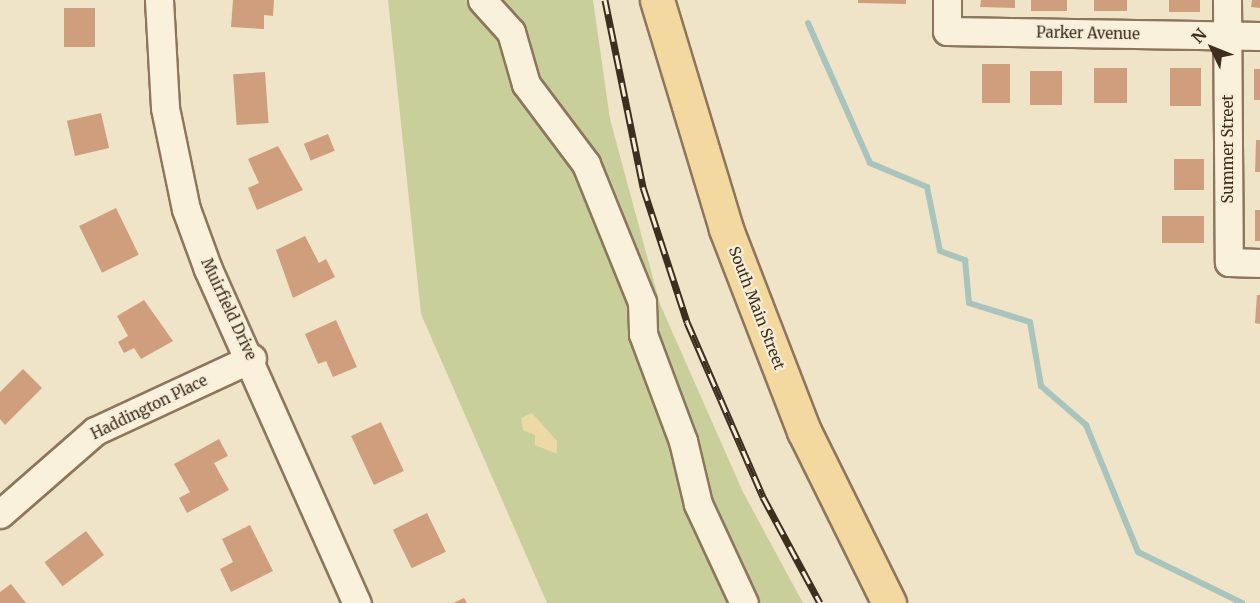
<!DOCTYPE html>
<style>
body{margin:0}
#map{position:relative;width:1260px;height:603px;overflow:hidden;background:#f0e4c8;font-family:Merriweather,serif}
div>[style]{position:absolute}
.green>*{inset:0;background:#c9cf9b}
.sand>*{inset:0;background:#ecd9a5}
.stream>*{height:6px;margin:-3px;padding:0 3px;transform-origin:3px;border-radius:3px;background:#a9c4bc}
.building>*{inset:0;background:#cf9f7d;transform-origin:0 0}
.roads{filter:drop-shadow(2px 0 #8d765c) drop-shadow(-2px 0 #8d765c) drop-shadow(0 2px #8d765c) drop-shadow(0 -2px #8d765c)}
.minor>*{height:27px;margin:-13.5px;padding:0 13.5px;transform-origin:13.5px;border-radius:13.5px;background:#faf1dc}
.major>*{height:33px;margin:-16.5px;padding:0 16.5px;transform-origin:16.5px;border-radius:16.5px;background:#f3d9a0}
.rail>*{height:7px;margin-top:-3.5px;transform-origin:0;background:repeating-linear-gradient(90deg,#f7eed8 0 14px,#3d2e20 0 28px);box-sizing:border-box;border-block:2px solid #3d2e20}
span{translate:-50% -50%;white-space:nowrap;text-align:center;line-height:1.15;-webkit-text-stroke:4.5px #f7eed8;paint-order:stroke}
.street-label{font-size:15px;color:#3d2e20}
.north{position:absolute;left:1182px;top:18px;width:60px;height:60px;-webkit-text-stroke:4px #f7eed8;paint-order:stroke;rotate:313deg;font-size:16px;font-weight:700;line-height:24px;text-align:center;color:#3d2e20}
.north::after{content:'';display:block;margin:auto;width:21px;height:27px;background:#3d2e20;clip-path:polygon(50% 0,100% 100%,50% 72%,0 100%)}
</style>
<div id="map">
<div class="green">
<i style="clip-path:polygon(388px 0,593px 0,610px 119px,660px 304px,743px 492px,803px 603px,547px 603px,421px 314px)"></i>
</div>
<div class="sand">
<i style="clip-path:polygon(532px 413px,557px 441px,557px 454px,535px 445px,535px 435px,523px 430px,521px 418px)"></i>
</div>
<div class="stream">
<i style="left:808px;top:23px;width:153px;rotate:66.1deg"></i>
<i style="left:870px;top:163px;width:62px;rotate:22.8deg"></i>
<i style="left:927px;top:187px;width:65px;rotate:78.5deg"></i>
<i style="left:940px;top:251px;width:27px;rotate:20deg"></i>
<i style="left:965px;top:260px;width:43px;rotate:84.7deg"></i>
<i style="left:969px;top:303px;width:64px;rotate:17.3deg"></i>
<i style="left:1030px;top:322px;width:65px;rotate:80.2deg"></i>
<i style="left:1041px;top:386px;width:60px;rotate:40.9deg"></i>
<i style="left:1086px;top:425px;width:137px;rotate:67.7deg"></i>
<i style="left:1138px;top:552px;width:116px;rotate:26.1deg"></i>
</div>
<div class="building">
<i style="clip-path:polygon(233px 0,274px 0,273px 16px,264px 15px,264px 29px,231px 27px)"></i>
<i style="clip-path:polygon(858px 0,906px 0,906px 4px,858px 3px)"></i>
<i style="clip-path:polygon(981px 0,1015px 0,1015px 8px,980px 7px)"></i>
<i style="left:1031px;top:0;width:36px;height:11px"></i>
<i style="left:1094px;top:0;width:33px;height:11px"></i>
<i style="left:1169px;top:0;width:31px;height:12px"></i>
<i style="clip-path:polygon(1252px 0,1260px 0,1260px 8px,1251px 7px)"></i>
<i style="left:64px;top:8px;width:31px;height:39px"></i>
<i style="left:982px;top:64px;width:28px;height:39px"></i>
<i style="left:1094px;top:68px;width:33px;height:35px"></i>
<i style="left:1170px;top:68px;width:31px;height:38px"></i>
<i style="left:1260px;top:69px;width:31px;height:6px;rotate:90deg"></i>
<i style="left:1030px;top:71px;width:32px;height:34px"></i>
<i style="left:265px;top:72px;width:51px;height:32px;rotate:86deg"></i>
<i style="left:101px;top:113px;width:36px;height:35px;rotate:77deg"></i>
<i style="left:328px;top:134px;width:18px;height:26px;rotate:68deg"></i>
<i style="clip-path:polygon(1256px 140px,1260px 140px,1260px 172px,1255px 172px)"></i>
<i style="clip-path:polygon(278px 146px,303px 190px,257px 210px,248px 188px,259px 183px,248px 159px)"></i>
<i style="left:1174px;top:159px;width:30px;height:31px"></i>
<i style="left:116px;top:208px;width:52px;height:41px;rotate:64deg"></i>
<i style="left:1255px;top:210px;width:5px;height:31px"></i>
<i style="left:1162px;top:216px;width:42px;height:27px"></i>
<i style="clip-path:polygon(305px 236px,319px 263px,326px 259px,335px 277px,293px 298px,276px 250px)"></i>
<i style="clip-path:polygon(1257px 295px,1260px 295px,1260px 324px,1255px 323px)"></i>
<i style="clip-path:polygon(144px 300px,173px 341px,141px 359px,134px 348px,124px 353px,118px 342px,128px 336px,117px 316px)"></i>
<i style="clip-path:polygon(336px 320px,357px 367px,333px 377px,326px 361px,318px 364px,305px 334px)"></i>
<i style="clip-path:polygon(23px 369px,42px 388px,5px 425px,0 419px,0 392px)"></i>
<i style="left:381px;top:422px;width:54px;height:33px;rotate:65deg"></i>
<i style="clip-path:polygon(219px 439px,228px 456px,214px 463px,229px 490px,187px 513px,179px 498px,190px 492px,174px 464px)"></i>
<i style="left:427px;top:513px;width:43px;height:38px;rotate:64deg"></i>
<i style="clip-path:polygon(250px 525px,273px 571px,231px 592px,220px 569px,233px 562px,222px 539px)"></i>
<i style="left:86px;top:531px;width:30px;height:52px;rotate:53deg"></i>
<i style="clip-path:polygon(11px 584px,26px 603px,0 603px,0 592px)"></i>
<i style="clip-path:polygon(464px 598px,467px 603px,453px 603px)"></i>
</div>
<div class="roads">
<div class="minor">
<i style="left:159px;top:0;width:108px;rotate:86.8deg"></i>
<i style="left:165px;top:108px;width:103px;rotate:78.3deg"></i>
<i style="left:186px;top:209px;width:64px;rotate:69.9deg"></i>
<i style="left:208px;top:269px;width:366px;rotate:66deg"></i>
<i style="left:482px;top:0;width:43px;rotate:47.8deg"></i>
<i style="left:511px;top:32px;width:54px;rotate:73.9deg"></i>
<i style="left:526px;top:84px;width:100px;rotate:53.1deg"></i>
<i style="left:586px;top:164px;width:149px;rotate:67.9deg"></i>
<i style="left:642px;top:302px;width:32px;rotate:88deg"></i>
<i style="left:643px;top:334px;width:114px;rotate:69.5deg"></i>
<i style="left:683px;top:441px;width:65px;rotate:76.6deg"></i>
<i style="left:698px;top:504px;width:109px;rotate:65.1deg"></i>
<i style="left:947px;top:0;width:31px;rotate:90deg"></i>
<i style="left:947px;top:31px;width:313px;rotate:0.9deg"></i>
<i style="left:1227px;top:0;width:262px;rotate:89.6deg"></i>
<i style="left:1229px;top:262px;width:31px;rotate:2deg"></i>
<i style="left:0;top:514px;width:126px;rotate:-41.1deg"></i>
<i style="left:95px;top:431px;width:173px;rotate:-24.9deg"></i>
</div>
<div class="major">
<i style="left:657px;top:0;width:239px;rotate:73.2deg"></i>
<i style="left:726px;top:229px;width:217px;rotate:68.9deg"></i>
<i style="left:804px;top:431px;width:192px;rotate:63.7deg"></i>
</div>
</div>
<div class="rail">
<i style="left:605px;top:0;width:191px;rotate:78.5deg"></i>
<i style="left:643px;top:187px;width:142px;rotate:71.9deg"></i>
<i style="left:687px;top:322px;width:191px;rotate:66.5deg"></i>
<i style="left:763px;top:497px;width:120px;rotate:61.7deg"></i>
</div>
<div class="street-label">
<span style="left:1088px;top:33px;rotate:1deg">Parker Avenue</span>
<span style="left:1228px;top:149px;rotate:-90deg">Summer Street</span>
<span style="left:757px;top:308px;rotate:69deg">South Main Street</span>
<span style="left:229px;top:309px;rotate:65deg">Muirfield Drive</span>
<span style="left:149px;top:407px;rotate:-26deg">Haddington Place</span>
</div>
<div class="north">N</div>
</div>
